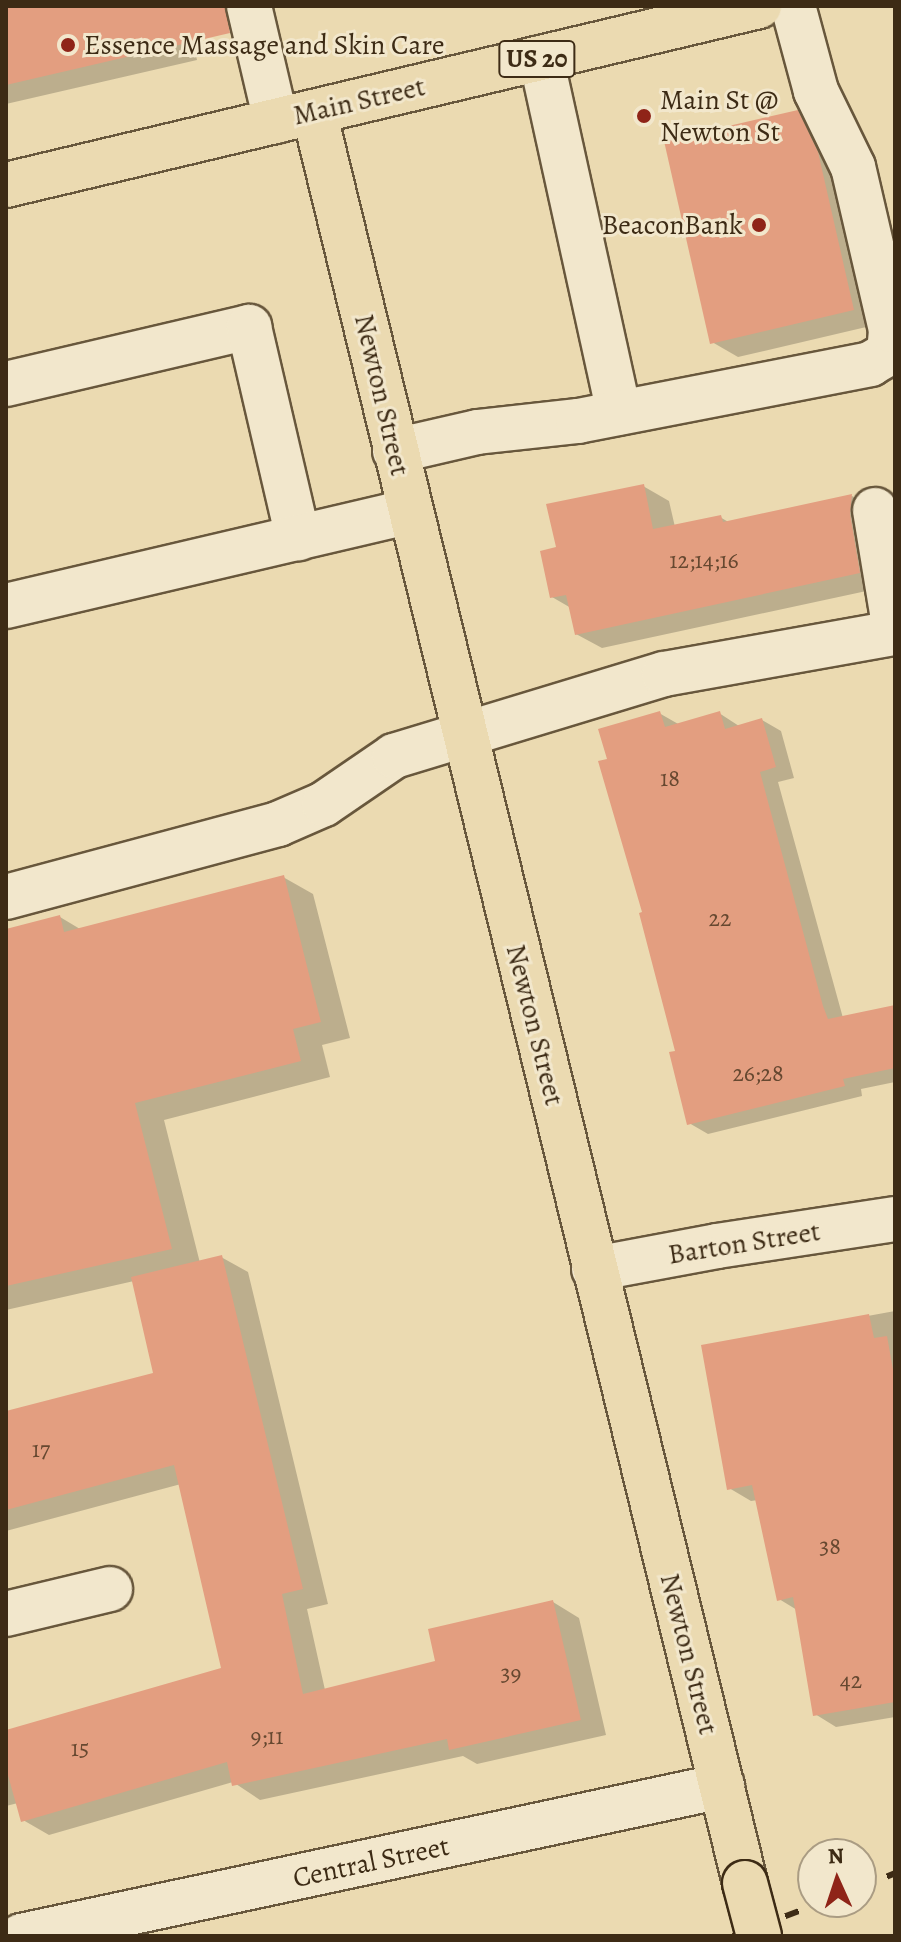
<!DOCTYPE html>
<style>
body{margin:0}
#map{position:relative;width:901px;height:1942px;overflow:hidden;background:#ebdab1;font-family:Alegreya,serif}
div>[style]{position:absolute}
.shadow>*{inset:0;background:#0003}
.building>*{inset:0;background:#e39e80}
.roads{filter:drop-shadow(2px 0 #68573c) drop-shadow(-2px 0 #68573c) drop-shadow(0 2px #68573c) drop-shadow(0 -2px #68573c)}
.minor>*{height:44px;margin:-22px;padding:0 22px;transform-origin:22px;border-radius:22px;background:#f2e7cc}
.major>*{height:44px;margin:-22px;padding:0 22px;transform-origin:22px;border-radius:22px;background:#ebdab1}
.rail>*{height:6px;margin-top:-3px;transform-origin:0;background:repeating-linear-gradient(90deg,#3d2b15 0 14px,transparent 0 28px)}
.bridges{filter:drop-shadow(2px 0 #3d2b15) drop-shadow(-2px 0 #3d2b15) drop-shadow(0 2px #3d2b15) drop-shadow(0 -2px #3d2b15)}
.major-bridge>*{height:44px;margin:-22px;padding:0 22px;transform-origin:22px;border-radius:22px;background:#ebdab1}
.dots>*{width:22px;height:22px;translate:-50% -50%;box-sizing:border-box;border:4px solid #f2e7cc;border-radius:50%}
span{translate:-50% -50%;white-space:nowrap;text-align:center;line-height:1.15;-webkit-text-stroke:6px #f2e7cc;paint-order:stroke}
.number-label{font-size:24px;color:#664830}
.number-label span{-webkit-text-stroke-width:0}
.shield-label span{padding:2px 6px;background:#f2e7cc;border:2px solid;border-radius:6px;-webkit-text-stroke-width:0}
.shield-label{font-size:26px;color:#3d2b15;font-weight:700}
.poi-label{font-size:28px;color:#3d2b15}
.left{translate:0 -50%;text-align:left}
.right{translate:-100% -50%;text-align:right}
.street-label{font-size:28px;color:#3d2b15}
.frame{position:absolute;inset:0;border:8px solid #3d2b15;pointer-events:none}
.north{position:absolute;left:797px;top:1838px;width:80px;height:80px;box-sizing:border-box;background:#f2e7cc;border:2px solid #aa9c83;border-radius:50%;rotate:357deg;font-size:22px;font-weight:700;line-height:32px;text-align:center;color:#3d2b15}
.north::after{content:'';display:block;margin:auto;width:28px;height:36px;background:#8f2418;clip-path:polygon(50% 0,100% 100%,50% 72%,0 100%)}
</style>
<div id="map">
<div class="shadow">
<i style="clip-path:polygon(6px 6px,232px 6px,237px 27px,192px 37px,197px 60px,6px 104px)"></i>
<i style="clip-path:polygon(797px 113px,823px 128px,879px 324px,738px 357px,712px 342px)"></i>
<i style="clip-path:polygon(643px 486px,669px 501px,675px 527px,720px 517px,730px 523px,852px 496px,877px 510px,885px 587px,602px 648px,576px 634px,571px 608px,552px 597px,558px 549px)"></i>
<i style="clip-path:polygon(659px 713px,680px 725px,719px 713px,739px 726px,762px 720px,781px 731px,794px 778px,778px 782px,843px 1018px,895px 1007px,895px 1082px,861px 1089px,862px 1096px,708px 1134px,689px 1123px,677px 1053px,610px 760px)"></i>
<i style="clip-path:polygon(283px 877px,313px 894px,350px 1038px,322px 1045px,330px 1077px,164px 1120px,200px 1263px,221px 1257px,248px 1272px,328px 1604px,307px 1609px,325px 1690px,437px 1662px,553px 1602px,579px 1618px,606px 1735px,477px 1764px,463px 1756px,260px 1800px,233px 1782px,49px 1835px,23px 1820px,18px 1803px,6px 1806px,6px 1732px,223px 1669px,181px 1484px,6px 1531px,6px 1413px,156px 1374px,134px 1281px,6px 1310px,6px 931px,60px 917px,80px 929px)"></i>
<i style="clip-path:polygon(895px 1311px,895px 1717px,836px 1727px,815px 1714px,797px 1610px,779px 1599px,758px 1500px,751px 1501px,729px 1488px,703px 1346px)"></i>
</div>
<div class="building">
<i style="clip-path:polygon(6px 6px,225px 6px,230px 33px,6px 85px)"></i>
<i style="clip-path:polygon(798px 110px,818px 152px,854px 310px,710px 344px,664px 141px)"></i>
<i style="clip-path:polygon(644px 484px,653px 529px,721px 515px,723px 522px,852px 494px,850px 514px,860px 573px,575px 635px,566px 595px,550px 598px,540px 551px,556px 547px,546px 504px)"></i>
<i style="clip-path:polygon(660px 711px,665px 727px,720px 711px,725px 729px,762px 718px,776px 767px,760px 772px,823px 1006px,828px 1019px,895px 1005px,895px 1068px,843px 1079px,845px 1086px,687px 1125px,669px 1052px,675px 1051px,639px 913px,642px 912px,598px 761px,607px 759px,598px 729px)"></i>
<i style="clip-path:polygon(284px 875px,321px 1022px,293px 1029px,301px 1061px,135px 1103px,172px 1249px,6px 1286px,6px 929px,60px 915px,64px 932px)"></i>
<i style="clip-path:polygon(222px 1255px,303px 1589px,282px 1594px,303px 1694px,435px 1661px,428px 1629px,553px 1600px,581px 1720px,449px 1750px,447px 1739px,232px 1786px,227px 1762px,21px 1822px,6px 1768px,6px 1730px,221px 1668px,174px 1465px,6px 1510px,6px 1411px,153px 1373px,131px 1277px)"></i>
<i style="clip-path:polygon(869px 1314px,874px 1338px,887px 1336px,895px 1381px,895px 1702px,813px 1716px,793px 1597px,777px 1601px,752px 1485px,727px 1490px,701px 1345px)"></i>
</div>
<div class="roads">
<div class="minor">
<i style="left:249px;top:6px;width:118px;rotate:76.8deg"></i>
<i style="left:541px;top:58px;width:363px;rotate:77.6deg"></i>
<i style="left:6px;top:384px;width:250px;rotate:-13.2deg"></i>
<i style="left:249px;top:327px;width:217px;rotate:76.9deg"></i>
<i style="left:395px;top:451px;width:84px;rotate:-13deg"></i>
<i style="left:477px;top:432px;width:102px;rotate:-6.2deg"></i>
<i style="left:578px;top:421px;width:298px;rotate:-11deg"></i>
<i style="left:870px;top:364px;width:22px;rotate:-30deg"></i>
<i style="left:889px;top:353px;width:23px;rotate:-85deg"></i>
<i style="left:891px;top:330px;width:167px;rotate:-103.1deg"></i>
<i style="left:853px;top:167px;width:85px;rotate:-116deg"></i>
<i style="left:816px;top:91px;width:88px;rotate:-105.1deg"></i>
<i style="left:875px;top:510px;width:123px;rotate:80.6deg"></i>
<i style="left:6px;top:606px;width:415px;rotate:-13.2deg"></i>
<i style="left:6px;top:897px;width:282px;rotate:-15deg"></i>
<i style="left:278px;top:824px;width:50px;rotate:-23.5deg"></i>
<i style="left:324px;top:804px;width:85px;rotate:-34.4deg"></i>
<i style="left:394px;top:756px;width:282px;rotate:-16.9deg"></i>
<i style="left:664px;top:674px;width:235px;rotate:-10.1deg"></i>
<i style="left:594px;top:1269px;width:125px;rotate:-10.6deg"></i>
<i style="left:717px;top:1246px;width:180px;rotate:-8.6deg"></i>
<i style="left:6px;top:1614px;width:107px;rotate:-13.5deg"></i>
<i style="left:21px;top:1936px;width:717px;rotate:-12.08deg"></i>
</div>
<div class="major">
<i style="left:314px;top:112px;width:1823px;rotate:76.32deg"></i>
<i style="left:6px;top:185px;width:774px;rotate:-13.37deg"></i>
</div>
</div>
<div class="rail">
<i style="left:861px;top:1887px;width:37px;rotate:-22deg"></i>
<i style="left:733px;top:1936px;width:96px;rotate:-20.7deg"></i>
</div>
<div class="bridges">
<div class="major-bridge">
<i style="left:745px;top:1883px;width:55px;rotate:75.2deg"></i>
</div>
</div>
<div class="dots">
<i style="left:68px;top:45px;background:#8f2418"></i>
<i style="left:644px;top:116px;background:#8f2418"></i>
<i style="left:759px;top:225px;background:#8f2418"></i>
</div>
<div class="number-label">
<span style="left:704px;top:561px">12;14;16</span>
<span style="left:670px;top:779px">18</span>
<span style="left:720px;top:919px">22</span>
<span style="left:758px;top:1074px">26;28</span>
<span style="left:41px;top:1450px">17</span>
<span style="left:830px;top:1547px">38</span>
<span style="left:511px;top:1674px">39</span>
<span style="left:851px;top:1681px">42</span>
<span style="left:267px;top:1737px">9;11</span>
<span style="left:80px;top:1749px">15</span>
</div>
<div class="shield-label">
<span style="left:537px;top:59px">US 20</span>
</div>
<div class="poi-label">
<span class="left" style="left:84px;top:45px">Essence Massage and Skin Care</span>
<span class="left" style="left:660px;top:116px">Main St @<br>Newton St</span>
<span class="right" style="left:743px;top:225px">BeaconBank</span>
</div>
<div class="street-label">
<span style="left:359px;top:101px;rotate:-13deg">Main Street</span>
<span style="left:382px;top:395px;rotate:77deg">Newton Street</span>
<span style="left:535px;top:1025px;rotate:76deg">Newton Street</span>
<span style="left:744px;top:1243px;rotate:-9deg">Barton Street</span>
<span style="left:689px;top:1654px;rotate:76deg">Newton Street</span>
<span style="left:371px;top:1862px;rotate:-12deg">Central Street</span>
</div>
<div class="frame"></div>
<div class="north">N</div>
</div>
